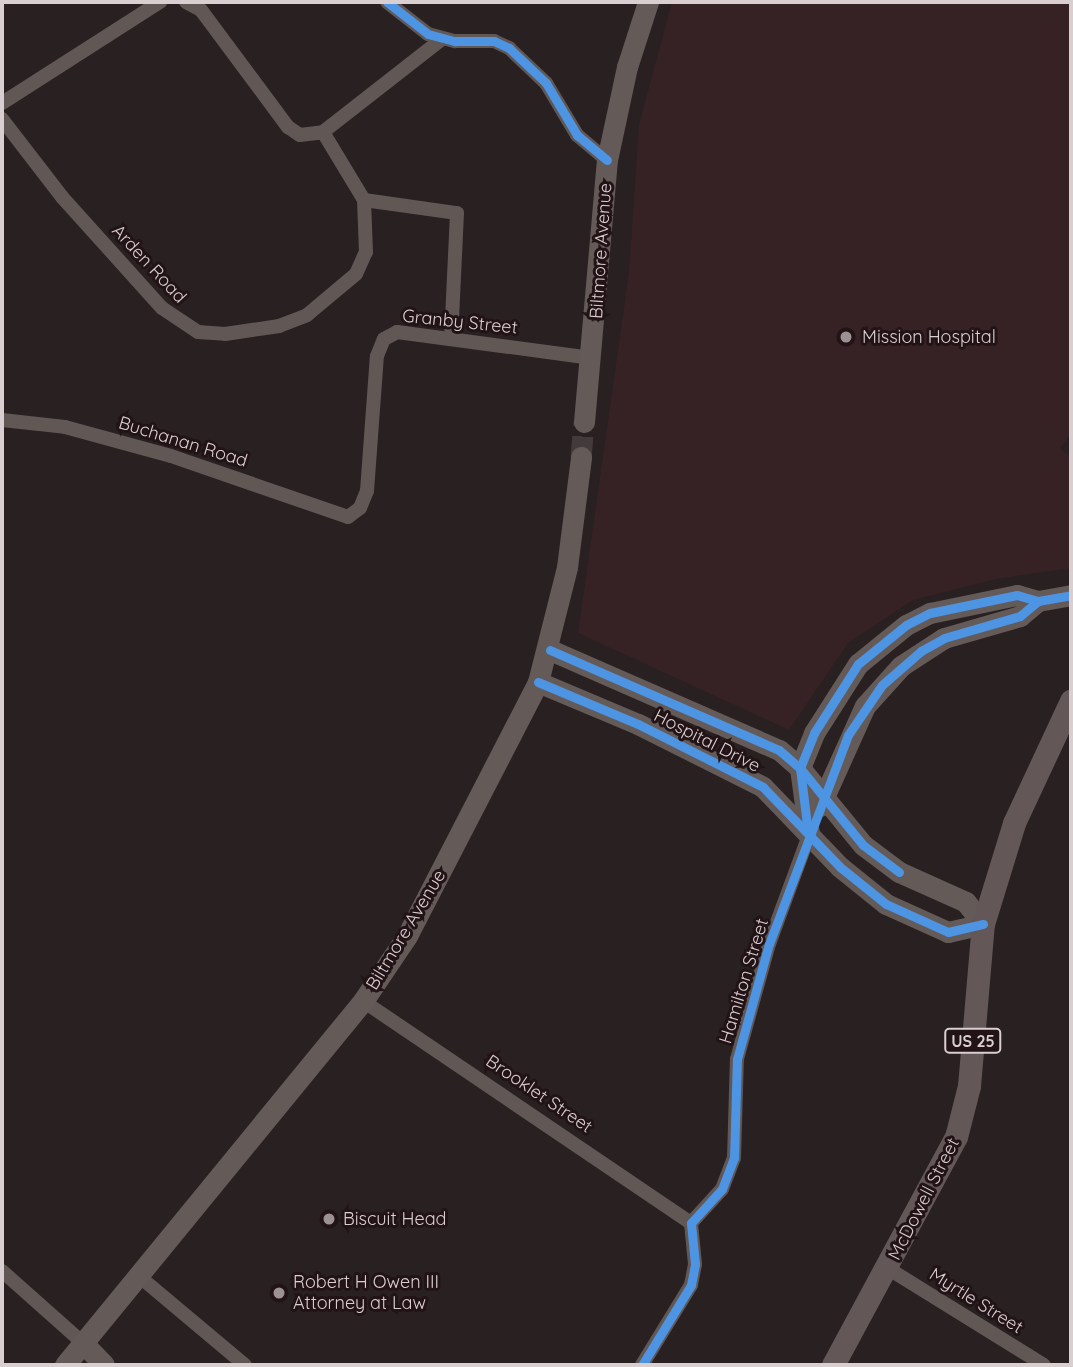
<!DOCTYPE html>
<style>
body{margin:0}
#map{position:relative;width:1073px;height:1367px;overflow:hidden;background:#282021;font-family:Quicksand,sans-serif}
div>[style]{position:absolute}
.built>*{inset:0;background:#362124}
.secondary-tunnel>*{height:21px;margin-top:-10.5px;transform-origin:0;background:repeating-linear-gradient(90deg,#433a3b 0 21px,transparent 0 31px)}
.street>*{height:14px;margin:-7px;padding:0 7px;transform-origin:7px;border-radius:7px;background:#615755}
.secondary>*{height:21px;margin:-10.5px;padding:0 10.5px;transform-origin:10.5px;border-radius:10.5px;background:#645a58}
.primary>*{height:23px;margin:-11.5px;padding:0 11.5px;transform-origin:11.5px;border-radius:11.5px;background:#645757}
.cycleway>*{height:9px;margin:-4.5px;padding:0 4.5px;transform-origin:4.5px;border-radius:4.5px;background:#4d94e3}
.dots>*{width:19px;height:19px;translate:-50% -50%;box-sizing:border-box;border:4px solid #221316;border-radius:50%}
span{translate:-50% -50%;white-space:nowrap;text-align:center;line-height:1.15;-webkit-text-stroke:6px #221316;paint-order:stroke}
.shield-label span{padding:2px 5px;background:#221316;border:2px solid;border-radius:5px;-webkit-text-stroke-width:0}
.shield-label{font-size:16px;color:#dacfd0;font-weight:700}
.street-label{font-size:18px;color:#dacfd0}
.poi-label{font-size:18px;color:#dacfd0}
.left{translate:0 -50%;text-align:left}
.frame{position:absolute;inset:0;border:4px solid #dacfd0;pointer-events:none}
</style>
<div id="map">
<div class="built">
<i style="clip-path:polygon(672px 2px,1071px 2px,1071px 433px,1060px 449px,1071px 457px,1071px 568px,996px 579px,913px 600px,848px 643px,789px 730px,578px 633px,629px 272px,639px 124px)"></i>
</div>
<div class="secondary-tunnel">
<i style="left:581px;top:457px;width:35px;rotate:-85deg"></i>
</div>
<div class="street">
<i style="left:186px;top:2px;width:17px;rotate:28deg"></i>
<i style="left:201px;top:10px;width:146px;rotate:53.4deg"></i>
<i style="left:288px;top:127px;width:14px;rotate:34deg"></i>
<i style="left:300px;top:135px;width:23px;rotate:-7deg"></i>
<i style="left:323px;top:132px;width:151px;rotate:-38deg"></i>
<i style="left:387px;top:2px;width:52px;rotate:38deg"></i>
<i style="left:428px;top:34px;width:28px;rotate:15deg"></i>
<i style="left:455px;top:41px;width:39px"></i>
<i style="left:494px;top:41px;width:17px;rotate:25deg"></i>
<i style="left:509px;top:48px;width:51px;rotate:43.4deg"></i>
<i style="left:546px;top:83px;width:61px;rotate:59.2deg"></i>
<i style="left:577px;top:135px;width:39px;rotate:40deg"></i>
<i style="left:2px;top:103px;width:188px;rotate:-32.6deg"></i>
<i style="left:2px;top:119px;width:98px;rotate:52.4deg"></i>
<i style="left:62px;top:197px;width:149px;rotate:48deg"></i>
<i style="left:162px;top:308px;width:43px;rotate:33.7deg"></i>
<i style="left:198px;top:332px;width:27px;rotate:4deg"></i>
<i style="left:225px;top:334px;width:55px;rotate:-8.4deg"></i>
<i style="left:279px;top:326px;width:30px;rotate:-21deg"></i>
<i style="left:307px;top:315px;width:64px;rotate:-39.9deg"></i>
<i style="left:356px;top:274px;width:24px;rotate:-66deg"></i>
<i style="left:366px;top:252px;width:52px;rotate:-92.2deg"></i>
<i style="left:364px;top:200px;width:79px;rotate:-121.1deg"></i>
<i style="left:364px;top:200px;width:94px;rotate:8deg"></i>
<i style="left:457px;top:213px;width:125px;rotate:92.7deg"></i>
<i style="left:2px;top:420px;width:63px;rotate:6.3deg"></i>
<i style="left:65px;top:427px;width:110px;rotate:15.3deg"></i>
<i style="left:171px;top:456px;width:187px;rotate:19deg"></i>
<i style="left:348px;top:517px;width:15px;rotate:-37deg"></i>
<i style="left:360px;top:508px;width:18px;rotate:-68deg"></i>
<i style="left:367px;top:491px;width:135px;rotate:-85.8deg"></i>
<i style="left:377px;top:356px;width:18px;rotate:-68deg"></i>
<i style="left:384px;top:339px;width:15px;rotate:-28deg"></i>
<i style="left:397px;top:332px;width:198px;rotate:7.6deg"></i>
<i style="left:363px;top:1001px;width:396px;rotate:34.1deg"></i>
<i style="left:889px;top:1269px;width:182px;rotate:31.8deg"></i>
<i style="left:2px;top:1271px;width:108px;rotate:41.6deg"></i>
<i style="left:140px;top:1277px;width:137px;rotate:40deg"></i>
<i style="left:642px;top:1365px;width:94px;rotate:-58.5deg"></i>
<i style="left:691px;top:1285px;width:21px;rotate:-79deg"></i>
<i style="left:695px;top:1264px;width:41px;rotate:-95.6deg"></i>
<i style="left:691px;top:1223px;width:46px;rotate:-47.6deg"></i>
<i style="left:722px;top:1189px;width:33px;rotate:-69deg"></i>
<i style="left:734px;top:1158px;width:99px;rotate:-88.3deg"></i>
<i style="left:737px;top:1059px;width:119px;rotate:-74.5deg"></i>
<i style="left:769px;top:944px;width:116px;rotate:-69.8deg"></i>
</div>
<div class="secondary">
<i style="left:584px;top:422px;width:263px;rotate:-85deg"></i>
<i style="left:607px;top:160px;width:95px;rotate:-77.9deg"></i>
<i style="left:627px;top:67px;width:68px;rotate:-72.1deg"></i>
<i style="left:538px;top:682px;width:108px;rotate:22.8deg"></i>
<i style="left:638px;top:724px;width:140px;rotate:26.7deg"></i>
<i style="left:763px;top:787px;width:111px;rotate:46.1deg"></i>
<i style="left:840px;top:867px;width:59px;rotate:38.8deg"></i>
<i style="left:886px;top:904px;width:68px;rotate:24.3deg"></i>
<i style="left:948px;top:932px;width:36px;rotate:-13deg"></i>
<i style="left:983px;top:924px;width:28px;rotate:-128deg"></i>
<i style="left:966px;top:902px;width:73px;rotate:-155.9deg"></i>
<i style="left:899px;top:872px;width:45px;rotate:-143.1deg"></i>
<i style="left:863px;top:845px;width:99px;rotate:-129.3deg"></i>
<i style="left:800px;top:768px;width:28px;rotate:-139deg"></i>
<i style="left:779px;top:750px;width:250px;rotate:-156.4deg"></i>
<i style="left:820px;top:806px;width:110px;rotate:-65.8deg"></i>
<i style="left:865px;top:706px;width:54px;rotate:-48deg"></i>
<i style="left:901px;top:666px;width:51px;rotate:-33.1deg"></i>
<i style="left:944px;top:638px;width:79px;rotate:-16.1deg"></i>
<i style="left:1020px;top:616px;width:23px;rotate:-40deg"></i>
<i style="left:1038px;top:601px;width:34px;rotate:-10deg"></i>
<i style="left:809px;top:834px;width:67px;rotate:-97.8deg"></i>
<i style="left:800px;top:768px;width:38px;rotate:-68deg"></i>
<i style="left:814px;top:733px;width:82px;rotate:-57.5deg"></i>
<i style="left:858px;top:664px;width:62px;rotate:-39.1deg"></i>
<i style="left:906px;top:625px;width:27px;rotate:-27deg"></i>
<i style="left:930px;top:613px;width:89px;rotate:-11.7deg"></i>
<i style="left:1017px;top:595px;width:22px;rotate:16deg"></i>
<i style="left:83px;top:1343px;width:30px;rotate:46deg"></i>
<i style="left:65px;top:1365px;width:470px;rotate:-50.7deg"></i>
<i style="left:363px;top:1001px;width:78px;rotate:-55.9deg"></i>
<i style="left:407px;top:936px;width:286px;rotate:-62.7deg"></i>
<i style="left:538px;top:682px;width:119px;rotate:-75.8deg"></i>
<i style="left:567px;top:567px;width:111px;rotate:-82.7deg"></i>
</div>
<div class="primary">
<i style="left:833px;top:1365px;width:259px;rotate:-61.7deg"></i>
<i style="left:956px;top:1137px;width:53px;rotate:-75.7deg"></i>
<i style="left:969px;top:1086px;width:163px;rotate:-85.1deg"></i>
<i style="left:983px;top:924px;width:106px;rotate:-72.9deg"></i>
<i style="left:1014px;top:823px;width:135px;rotate:-65deg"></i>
</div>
<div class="cycleway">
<i style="left:387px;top:2px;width:52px;rotate:38deg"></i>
<i style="left:428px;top:34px;width:28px;rotate:15deg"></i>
<i style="left:455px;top:41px;width:39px"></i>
<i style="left:494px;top:41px;width:17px;rotate:25deg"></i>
<i style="left:509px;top:48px;width:51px;rotate:43.4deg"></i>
<i style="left:546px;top:83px;width:61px;rotate:59.2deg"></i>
<i style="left:577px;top:135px;width:39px;rotate:40deg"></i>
<i style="left:550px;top:650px;width:250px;rotate:23.6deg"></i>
<i style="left:779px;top:750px;width:28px;rotate:41deg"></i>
<i style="left:800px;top:768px;width:99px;rotate:50.7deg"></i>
<i style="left:863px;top:845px;width:45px;rotate:36.9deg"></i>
<i style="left:538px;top:682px;width:108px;rotate:22.8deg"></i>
<i style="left:638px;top:724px;width:140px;rotate:26.7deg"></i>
<i style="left:763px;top:787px;width:111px;rotate:46.1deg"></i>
<i style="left:840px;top:867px;width:59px;rotate:38.8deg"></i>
<i style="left:886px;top:904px;width:68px;rotate:24.3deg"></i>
<i style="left:948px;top:932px;width:36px;rotate:-13deg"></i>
<i style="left:808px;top:833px;width:65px;rotate:-97deg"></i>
<i style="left:800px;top:768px;width:38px;rotate:-68deg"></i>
<i style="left:814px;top:733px;width:82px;rotate:-57.5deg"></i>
<i style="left:858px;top:664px;width:62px;rotate:-39.1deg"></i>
<i style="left:906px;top:625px;width:27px;rotate:-27deg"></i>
<i style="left:930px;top:613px;width:89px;rotate:-11.7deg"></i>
<i style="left:1017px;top:595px;width:22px;rotate:16deg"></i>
<i style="left:642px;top:1365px;width:94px;rotate:-58.5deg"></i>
<i style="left:691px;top:1285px;width:21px;rotate:-79deg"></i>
<i style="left:695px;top:1264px;width:41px;rotate:-95.6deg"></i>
<i style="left:691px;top:1223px;width:46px;rotate:-47.6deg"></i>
<i style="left:722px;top:1189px;width:33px;rotate:-69deg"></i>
<i style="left:734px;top:1158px;width:99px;rotate:-88.3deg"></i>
<i style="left:737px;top:1059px;width:119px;rotate:-74.5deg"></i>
<i style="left:769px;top:944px;width:223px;rotate:-69.3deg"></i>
<i style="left:848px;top:735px;width:60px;rotate:-55.8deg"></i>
<i style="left:882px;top:685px;width:52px;rotate:-41.1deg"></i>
<i style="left:921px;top:651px;width:26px;rotate:-29deg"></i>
<i style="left:944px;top:638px;width:79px;rotate:-16.1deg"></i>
<i style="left:1020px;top:616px;width:23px;rotate:-40deg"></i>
<i style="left:1038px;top:601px;width:34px;rotate:-10deg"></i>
</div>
<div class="dots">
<i style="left:846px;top:337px;background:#9c9293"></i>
<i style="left:329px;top:1219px;background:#9c9293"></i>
<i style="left:279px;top:1293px;background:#9c9293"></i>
</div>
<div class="shield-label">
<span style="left:973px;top:1041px">US 25</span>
</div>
<div class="street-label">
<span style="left:601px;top:251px;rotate:-86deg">Biltmore Avenue</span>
<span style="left:149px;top:264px;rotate:47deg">Arden Road</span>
<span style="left:460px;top:322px;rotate:6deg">Granby Street</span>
<span style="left:183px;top:442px;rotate:17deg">Buchanan Road</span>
<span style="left:707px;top:741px;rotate:27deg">Hospital Drive</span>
<span style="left:406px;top:930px;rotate:-59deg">Biltmore Avenue</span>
<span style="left:744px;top:981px;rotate:-73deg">Hamilton Street</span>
<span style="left:539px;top:1094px;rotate:34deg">Brooklet Street</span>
<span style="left:924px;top:1199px;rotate:-63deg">McDowell Street</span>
<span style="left:976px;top:1301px;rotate:32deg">Myrtle Street</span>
</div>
<div class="poi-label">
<span class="left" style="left:862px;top:337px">Mission Hospital</span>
<span class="left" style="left:343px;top:1219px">Biscuit Head</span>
<span class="left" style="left:293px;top:1293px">Robert H Owen III<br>Attorney at Law</span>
</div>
<div class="frame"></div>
</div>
